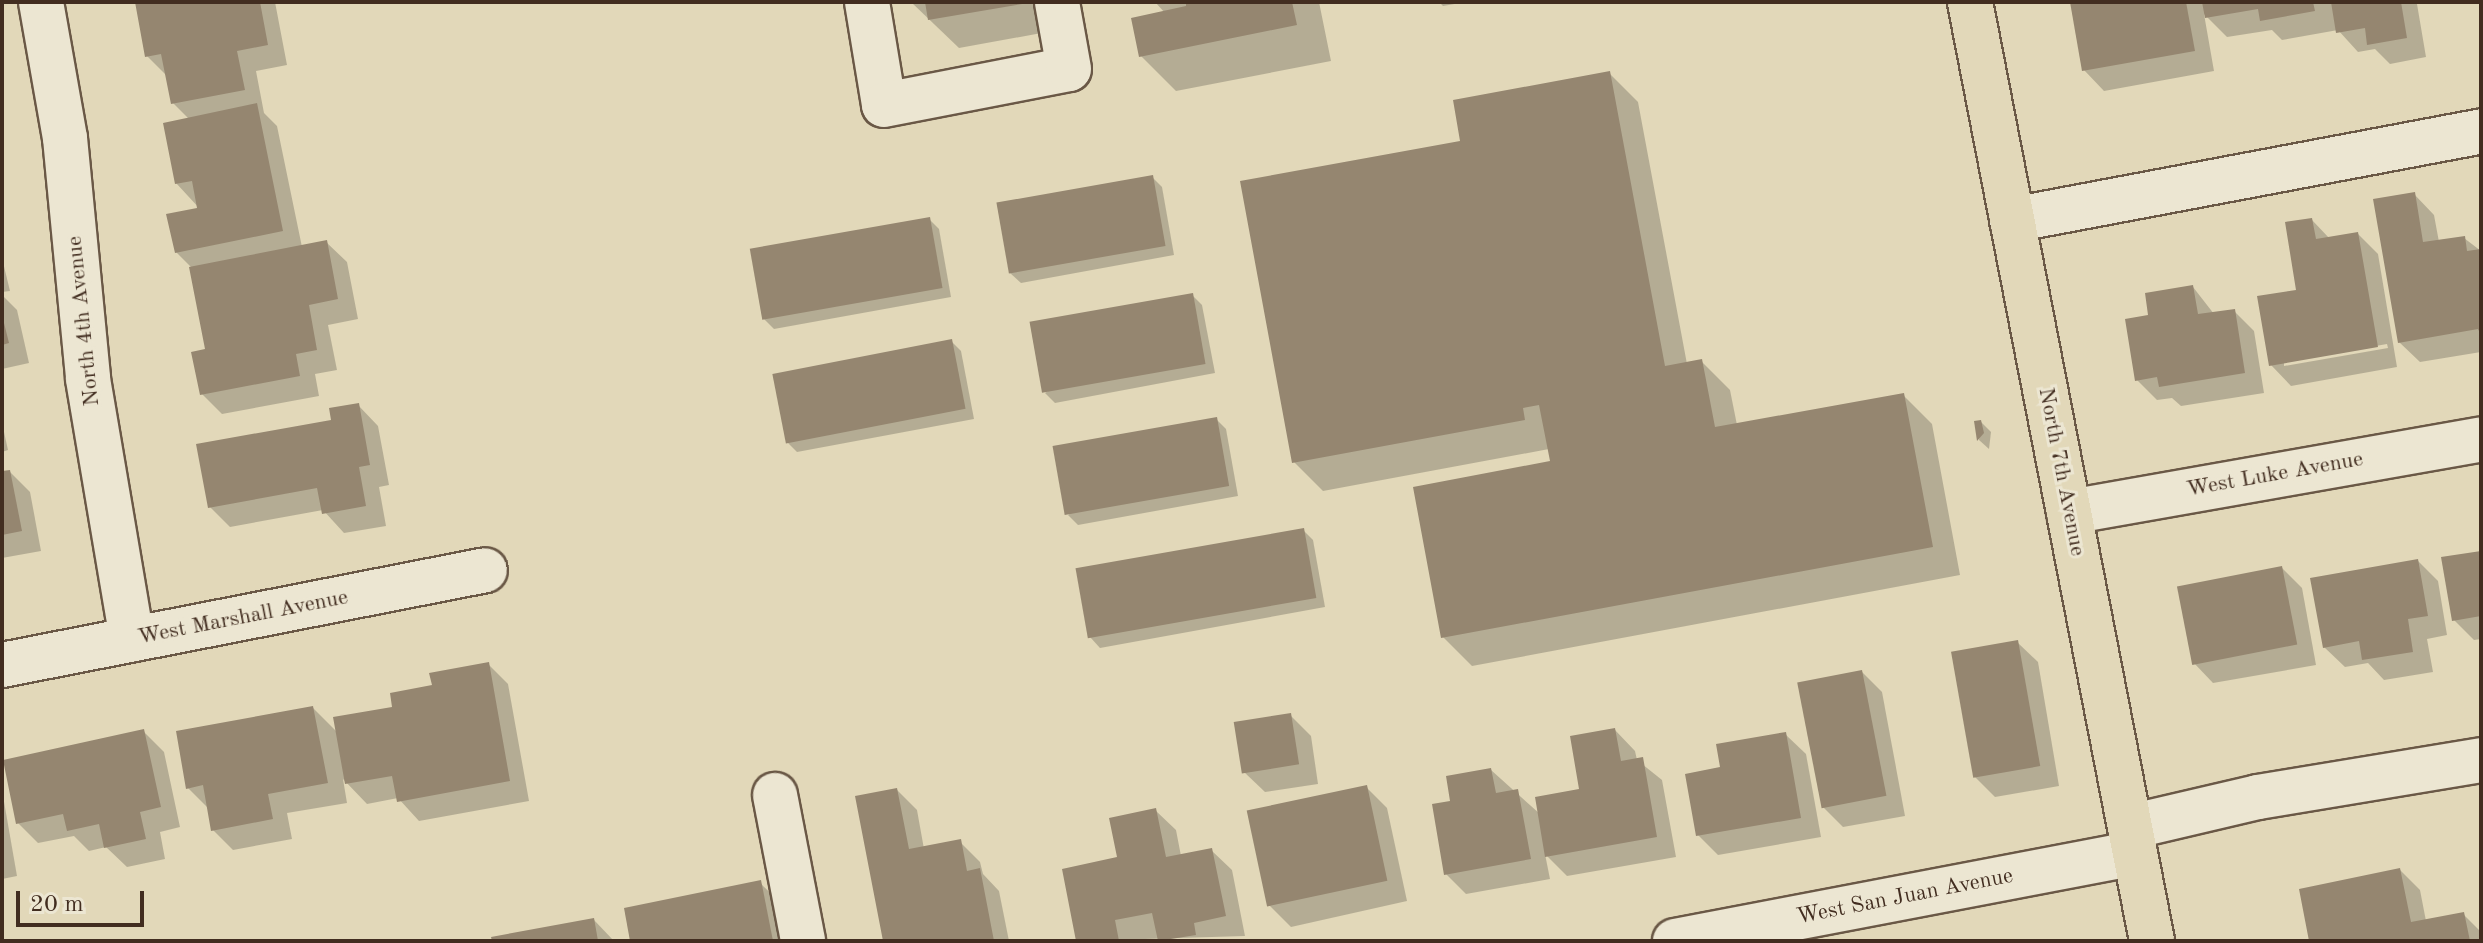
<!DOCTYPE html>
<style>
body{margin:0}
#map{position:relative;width:2483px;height:943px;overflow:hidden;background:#e2d8b9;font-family:"Old Standard TT",serif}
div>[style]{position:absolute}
.shadow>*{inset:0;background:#0003}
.building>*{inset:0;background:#958670;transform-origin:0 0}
.roads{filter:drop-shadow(2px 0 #6a5846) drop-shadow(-2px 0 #6a5846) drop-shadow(0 2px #6a5846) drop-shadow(0 -2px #6a5846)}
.minor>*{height:44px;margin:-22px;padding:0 22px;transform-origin:22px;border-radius:22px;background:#ece6d2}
.major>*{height:44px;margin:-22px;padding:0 22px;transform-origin:22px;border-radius:22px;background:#e2d8b9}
span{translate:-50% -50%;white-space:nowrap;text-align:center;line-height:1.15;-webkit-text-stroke:6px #ece6d2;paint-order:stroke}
.street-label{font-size:22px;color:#422d20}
.frame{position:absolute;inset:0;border:4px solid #422d20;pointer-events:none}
.scale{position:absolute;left:16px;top:891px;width:128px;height:36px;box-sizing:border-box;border:4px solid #422d20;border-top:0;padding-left:10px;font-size:24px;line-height:28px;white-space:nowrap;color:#422d20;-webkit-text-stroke:6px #ece6d2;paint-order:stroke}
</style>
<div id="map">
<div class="shadow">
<i style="clip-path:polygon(137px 2px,275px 2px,287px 65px,256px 71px,264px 113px,277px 126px,302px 247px,326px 242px,347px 262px,358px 319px,328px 325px,337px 370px,315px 374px,319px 396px,222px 414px,202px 394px,208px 351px,191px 267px,176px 252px,200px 209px,176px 183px,189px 119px,173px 103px,168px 77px,147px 56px)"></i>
<i style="clip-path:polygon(911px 2px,1042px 2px,1047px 32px,959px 48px)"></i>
<i style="clip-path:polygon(1155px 2px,1319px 2px,1331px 61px,1176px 91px,1141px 56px,1165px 13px)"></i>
<i style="clip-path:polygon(1439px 2px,1466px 2px,1443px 6px)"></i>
<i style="clip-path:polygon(2072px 2px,2431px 2px,2417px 4px,2426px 57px,2390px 64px,2375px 49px,2358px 52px,2338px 30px,2282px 40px,2272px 30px,2227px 37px,2204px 14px,2214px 71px,2104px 91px,2084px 70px)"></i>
<i style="clip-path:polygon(1609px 73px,1638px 102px,1687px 364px,1701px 361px,1730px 390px,1737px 425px,1903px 395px,1932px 424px,1960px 575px,1472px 666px,1443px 637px,1552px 463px,1549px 449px,1323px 491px,1294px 462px,1462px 142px)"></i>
<i style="clip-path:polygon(1152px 177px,1162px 187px,1174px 255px,1021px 283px,1010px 273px)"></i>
<i style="clip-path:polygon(2414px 194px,2434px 215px,2439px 242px,2464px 238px,2481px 251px,2481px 352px,2420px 362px,2399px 342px)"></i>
<i style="clip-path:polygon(929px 219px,939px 229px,951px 297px,774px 329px,764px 319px)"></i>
<i style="clip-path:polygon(evenodd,2312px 220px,2330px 239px,2358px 234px,2378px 254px,2397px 367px,2291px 386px,2271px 365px,2299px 291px,2312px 220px,2387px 344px,2388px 348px,2284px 366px,2284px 362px,2387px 344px)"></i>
<i style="clip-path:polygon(2px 258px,10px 291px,2px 292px)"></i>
<i style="clip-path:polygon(2193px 287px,2214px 314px,2234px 311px,2254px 331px,2264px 393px,2181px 406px,2172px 398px,2157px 400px,2137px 380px,2151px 316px)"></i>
<i style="clip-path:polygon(2px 295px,17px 310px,29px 363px,2px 369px)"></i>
<i style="clip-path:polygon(1192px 295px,1202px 305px,1215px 373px,1055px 403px,1045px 393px)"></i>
<i style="clip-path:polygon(951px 341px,961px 351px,974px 419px,797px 452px,787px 442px)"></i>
<i style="clip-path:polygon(358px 405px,378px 426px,389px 485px,379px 487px,386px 526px,344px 533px,323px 510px,230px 527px,210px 507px)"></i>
<i style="clip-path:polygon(1216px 419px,1226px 429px,1238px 496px,1078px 525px,1068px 515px)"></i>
<i style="clip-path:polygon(1981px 422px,1991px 432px,1989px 449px,1979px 440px)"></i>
<i style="clip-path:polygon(2px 423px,8px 450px,2px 452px)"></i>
<i style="clip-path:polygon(10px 472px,30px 492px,41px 551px,2px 558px,2px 473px)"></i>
<i style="clip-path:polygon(1303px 530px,1313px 540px,1325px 607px,1100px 648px,1090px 637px)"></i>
<i style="clip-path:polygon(2481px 553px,2481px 639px,2474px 640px,2454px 620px)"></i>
<i style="clip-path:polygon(2418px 561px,2438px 581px,2447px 635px,2427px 639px,2433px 672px,2384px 680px,2368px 663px,2345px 667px,2324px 647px)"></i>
<i style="clip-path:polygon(2282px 568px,2302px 588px,2316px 665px,2213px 683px,2193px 662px)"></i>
<i style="clip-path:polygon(2017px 642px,2038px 662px,2059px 786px,1995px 797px,1975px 777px)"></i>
<i style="clip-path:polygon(488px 664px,508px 684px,529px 801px,419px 821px,398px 798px,367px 804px,343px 779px,347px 803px,287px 813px,292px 839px,233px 850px,213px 830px,209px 809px,188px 788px,313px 708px,338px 733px)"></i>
<i style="clip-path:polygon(1862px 672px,1882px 692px,1905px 816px,1843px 827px,1823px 807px)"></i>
<i style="clip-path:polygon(1290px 715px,1311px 736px,1318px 784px,1265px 792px,1244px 772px)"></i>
<i style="clip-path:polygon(1615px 730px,1635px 751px,1637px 760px,1662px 780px,1676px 857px,1567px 876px,1545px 854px,1550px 879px,1466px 894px,1446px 874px,1453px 803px,1491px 770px,1540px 814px,1581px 791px)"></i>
<i style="clip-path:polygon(144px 732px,164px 752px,180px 827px,160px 832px,165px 859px,127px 867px,106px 847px,89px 851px,74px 836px,38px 843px,18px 823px)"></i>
<i style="clip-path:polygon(1785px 734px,1806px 754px,1821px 837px,1718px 855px,1698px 835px,1722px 769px)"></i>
<i style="clip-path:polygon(1366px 787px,1387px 808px,1407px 901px,1291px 927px,1270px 906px)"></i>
<i style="clip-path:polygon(2px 790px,17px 876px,2px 879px)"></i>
<i style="clip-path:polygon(897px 790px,917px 810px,924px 849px,960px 842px,980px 862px,983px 874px,999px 891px,1009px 941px,885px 941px)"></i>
<i style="clip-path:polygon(1155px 810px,1176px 830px,1181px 856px,1211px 850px,1232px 870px,1245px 936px,1079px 941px,1120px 859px)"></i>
<i style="clip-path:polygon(2400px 870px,2420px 890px,2426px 921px,2463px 914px,2481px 932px,2481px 941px,2311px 941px)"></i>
<i style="clip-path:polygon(760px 883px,781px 903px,788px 941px,632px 941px)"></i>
<i style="clip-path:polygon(594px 920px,614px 941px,494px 941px)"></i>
</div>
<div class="building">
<i style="clip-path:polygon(135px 2px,260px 2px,268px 45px,237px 51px,245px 90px,171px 104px,161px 54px,145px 57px)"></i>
<i style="clip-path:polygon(925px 2px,1022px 2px,1022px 4px,928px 20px)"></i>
<i style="clip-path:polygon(1186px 2px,1292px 2px,1297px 25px,1139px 57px,1131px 18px,1186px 6px)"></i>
<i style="clip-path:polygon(2070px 2px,2186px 2px,2195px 51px,2082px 71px)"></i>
<i style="clip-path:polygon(2202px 2px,2313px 2px,2315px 11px,2260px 21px,2258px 9px,2205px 18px)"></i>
<i style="clip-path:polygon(2331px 2px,2401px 2px,2407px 38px,2367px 45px,2365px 28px,2336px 33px)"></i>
<i style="clip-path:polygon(1610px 71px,1665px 366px,1702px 359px,1715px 427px,1904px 393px,1933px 547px,1441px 638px,1413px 487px,1550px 461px,1539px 405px,1523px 408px,1525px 420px,1292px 463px,1240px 181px,1460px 141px,1453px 100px)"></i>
<i style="clip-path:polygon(257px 103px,283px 231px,175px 253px,166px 214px,197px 208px,192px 181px,175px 184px,163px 123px)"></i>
<i style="left:1153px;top:175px;width:72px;height:159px;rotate:80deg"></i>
<i style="clip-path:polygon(2415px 192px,2423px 242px,2465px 236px,2467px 251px,2481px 249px,2481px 335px,2478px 329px,2398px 343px,2373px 199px)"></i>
<i style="left:930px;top:217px;width:72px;height:183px;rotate:80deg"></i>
<i style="clip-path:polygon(2312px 218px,2316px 239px,2358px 232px,2378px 347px,2269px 366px,2257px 296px,2296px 290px,2285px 222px)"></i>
<i style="clip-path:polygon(327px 240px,338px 299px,309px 305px,317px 350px,296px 354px,300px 376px,200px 395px,191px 352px,205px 349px,189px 267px)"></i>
<i style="clip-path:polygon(2193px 285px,2198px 314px,2235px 309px,2245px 373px,2159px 387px,2157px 377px,2135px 381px,2125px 319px,2148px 315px,2145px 293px)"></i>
<i style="left:1193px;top:293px;width:72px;height:166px;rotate:80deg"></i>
<i style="clip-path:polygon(2px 315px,9px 343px,2px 345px)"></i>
<i style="left:952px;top:339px;width:71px;height:183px;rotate:79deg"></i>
<i style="clip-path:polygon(359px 403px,370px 465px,359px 467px,366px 506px,322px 514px,317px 488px,208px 508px,196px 444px,331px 420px,329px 408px)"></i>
<i style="left:1217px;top:417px;width:70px;height:167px;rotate:80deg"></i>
<i style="clip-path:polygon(1981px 420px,1984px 433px,1977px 441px,1974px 421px)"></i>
<i style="clip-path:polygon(10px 470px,22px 531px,2px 535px,2px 471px)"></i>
<i style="left:1304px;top:528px;width:71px;height:232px;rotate:80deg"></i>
<i style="clip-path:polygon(2481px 551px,2481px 616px,2452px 621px,2441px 557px)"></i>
<i style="clip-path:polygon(2418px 559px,2428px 616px,2408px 619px,2413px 652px,2362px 660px,2359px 641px,2323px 648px,2310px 578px)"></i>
<i style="left:2282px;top:566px;width:80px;height:107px;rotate:79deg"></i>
<i style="left:2018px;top:640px;width:128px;height:68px;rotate:80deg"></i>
<i style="clip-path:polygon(489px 662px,510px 781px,397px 802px,392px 776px,345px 784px,333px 717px,392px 707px,390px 693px,432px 685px,429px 673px)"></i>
<i style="left:1862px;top:670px;width:128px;height:66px;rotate:79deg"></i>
<i style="clip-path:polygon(313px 706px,328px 783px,268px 794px,273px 819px,211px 831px,203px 785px,186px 789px,176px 731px)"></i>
<i style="left:1291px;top:713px;width:52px;height:58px;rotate:81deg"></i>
<i style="clip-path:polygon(1615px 728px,1621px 761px,1643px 757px,1657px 837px,1545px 857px,1535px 797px,1579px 789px,1570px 736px)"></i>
<i style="clip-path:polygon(144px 729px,161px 807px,140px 812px,146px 839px,104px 848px,99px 824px,67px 831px,63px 814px,16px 824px,3px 760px)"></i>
<i style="clip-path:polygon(1786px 732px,1801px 818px,1696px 836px,1685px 774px,1720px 767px,1716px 744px)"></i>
<i style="clip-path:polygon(1491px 768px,1496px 793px,1518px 789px,1531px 859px,1444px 875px,1432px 804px,1450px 801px,1446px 776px)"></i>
<i style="left:1367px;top:785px;width:98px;height:123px;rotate:78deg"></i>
<i style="clip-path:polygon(897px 788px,909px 849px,961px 839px,967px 871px,980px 868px,994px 941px,883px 941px,855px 796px)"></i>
<i style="clip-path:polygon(1156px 808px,1166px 857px,1212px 848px,1226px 916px,1194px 923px,1196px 935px,1158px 941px,1152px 913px,1115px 920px,1119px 941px,1076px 941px,1062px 869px,1117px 857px,1109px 818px)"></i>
<i style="clip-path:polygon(2400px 868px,2411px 922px,2464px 912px,2470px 941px,2309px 941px,2299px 889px)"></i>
<i style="clip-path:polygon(761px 880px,773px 941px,630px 941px,624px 908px)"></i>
<i style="clip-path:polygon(594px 918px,598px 941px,492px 941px,491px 937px)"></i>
</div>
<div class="roads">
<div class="minor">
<i style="left:41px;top:2px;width:138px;rotate:80deg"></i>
<i style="left:65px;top:138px;width:242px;rotate:84.5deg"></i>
<i style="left:88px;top:379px;width:264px;rotate:80.4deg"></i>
<i style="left:867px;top:2px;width:104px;rotate:80.6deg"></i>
<i style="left:884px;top:105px;width:188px;rotate:-11deg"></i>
<i style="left:1069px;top:69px;width:68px;rotate:-100.2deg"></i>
<i style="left:2012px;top:220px;width:477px;rotate:-10.7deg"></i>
<i style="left:2069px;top:512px;width:418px;rotate:-10deg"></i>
<i style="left:2px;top:665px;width:492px;rotate:-11.1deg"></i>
<i style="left:775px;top:795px;width:149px;rotate:79.1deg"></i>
<i style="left:2130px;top:827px;width:131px;rotate:-13.2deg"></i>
<i style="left:2258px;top:797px;width:226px;rotate:-9.4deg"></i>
<i style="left:1675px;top:941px;width:468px;rotate:-10.8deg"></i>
</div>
<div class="major">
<i style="left:1970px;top:2px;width:956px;rotate:79.03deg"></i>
</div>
</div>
<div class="street-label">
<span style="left:84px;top:321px;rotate:-96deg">North 4th Avenue</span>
<span style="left:2061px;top:472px;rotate:79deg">North 7th Avenue</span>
<span style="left:2275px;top:475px;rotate:-10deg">West Luke Avenue</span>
<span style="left:243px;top:618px;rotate:-11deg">West Marshall Avenue</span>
<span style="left:1905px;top:897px;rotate:-11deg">West San Juan Avenue</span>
</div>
<div class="frame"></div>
<div class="scale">20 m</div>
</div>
